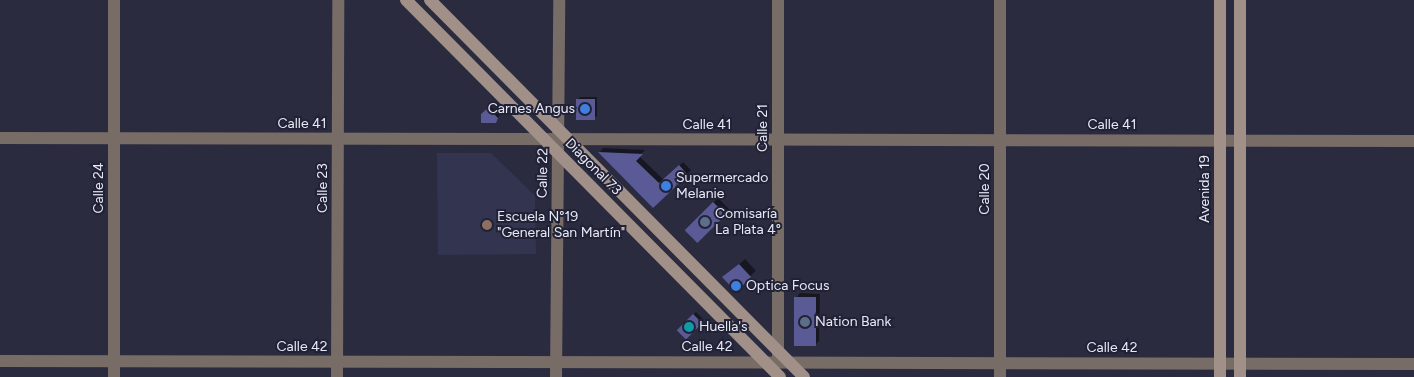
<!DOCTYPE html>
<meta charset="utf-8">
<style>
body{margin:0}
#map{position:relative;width:1414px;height:377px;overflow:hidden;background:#2b2b40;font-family:Figtree,sans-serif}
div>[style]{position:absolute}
.built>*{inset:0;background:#33344f}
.shadow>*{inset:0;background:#0007;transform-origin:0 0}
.building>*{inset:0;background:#5a5a97;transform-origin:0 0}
.minor>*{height:12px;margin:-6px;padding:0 6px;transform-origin:6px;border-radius:6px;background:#786c67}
.secondary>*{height:12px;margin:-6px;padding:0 6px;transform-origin:6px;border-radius:6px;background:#a19087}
.dots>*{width:14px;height:14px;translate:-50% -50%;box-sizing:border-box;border:2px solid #212235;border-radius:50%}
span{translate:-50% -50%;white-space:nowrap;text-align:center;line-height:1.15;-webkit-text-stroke:4px #212235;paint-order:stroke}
.poi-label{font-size:14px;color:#e8e9f7}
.right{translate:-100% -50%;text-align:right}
.left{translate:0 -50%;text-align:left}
.street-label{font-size:14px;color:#e8e9f7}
</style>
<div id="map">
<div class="built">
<i style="clip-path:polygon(437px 153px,491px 153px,535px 196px,536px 254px,438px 255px)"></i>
</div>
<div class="shadow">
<i style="clip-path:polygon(580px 97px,597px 97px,597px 116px,594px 118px,577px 100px)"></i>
<i style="clip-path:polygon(491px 106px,500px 115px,495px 121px,482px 114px)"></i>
<i style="clip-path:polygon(603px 148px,645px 150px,639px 156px,664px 180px,683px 162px,691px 170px,653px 206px,600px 152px)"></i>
<i style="left:718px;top:198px;width:17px;height:45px;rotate:45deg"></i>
<i style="left:745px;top:259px;width:16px;height:28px;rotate:47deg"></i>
<i style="clip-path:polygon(800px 293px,820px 294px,819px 341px,815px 345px,796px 298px)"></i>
<i style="left:696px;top:312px;width:11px;height:25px;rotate:45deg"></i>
</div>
<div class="building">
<i style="left:576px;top:99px;width:19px;height:21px"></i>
<i style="clip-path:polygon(488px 108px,498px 118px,496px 123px,481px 123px,481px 114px)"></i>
<i style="clip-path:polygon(598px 152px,643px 154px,636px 161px,659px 183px,679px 165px,688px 175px,653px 208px)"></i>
<i style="left:713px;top:202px;width:18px;height:40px;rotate:45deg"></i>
<i style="clip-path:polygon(739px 264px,751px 277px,736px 292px,722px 277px)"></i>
<i style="left:794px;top:297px;width:22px;height:49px"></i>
<i style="left:693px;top:314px;width:13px;height:23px;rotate:45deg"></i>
</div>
<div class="minor">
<i style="left:1000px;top:0;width:377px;rotate:90deg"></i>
<i style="left:0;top:138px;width:1414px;rotate:0.12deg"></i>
<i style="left:778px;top:357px;width:357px;rotate:-90deg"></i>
<i style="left:0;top:361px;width:1414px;rotate:0.12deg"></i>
<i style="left:114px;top:377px;width:377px;rotate:-90deg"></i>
<i style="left:337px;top:377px;width:377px;rotate:-89.8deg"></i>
<i style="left:556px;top:377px;width:377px;rotate:-89.5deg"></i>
</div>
<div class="secondary">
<i style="left:406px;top:0;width:531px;rotate:45.23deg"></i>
<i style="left:430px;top:0;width:531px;rotate:45.23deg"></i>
<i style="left:1220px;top:0;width:377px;rotate:90deg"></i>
<i style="left:1240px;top:0;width:377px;rotate:90deg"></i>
</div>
<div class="dots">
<i style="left:585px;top:109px;background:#3f7fe0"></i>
<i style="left:666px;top:186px;background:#3f7fe0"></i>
<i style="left:705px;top:222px;background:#5c6f8a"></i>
<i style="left:487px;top:225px;background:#8d6e63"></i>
<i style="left:736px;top:286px;background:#3f7fe0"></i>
<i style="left:805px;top:322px;background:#5c6f8a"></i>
<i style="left:689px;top:327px;background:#0f9aa8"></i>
</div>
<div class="poi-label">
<span class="right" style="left:575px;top:109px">Carnes Angus</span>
<span class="left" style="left:676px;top:186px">Supermercado<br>Melanie</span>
<span class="left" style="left:715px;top:222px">Comisaría<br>La Plata 4°</span>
<span class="left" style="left:497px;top:225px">Escuela N°19<br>"General San Martín"</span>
<span class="left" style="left:746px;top:286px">Optica Focus</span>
<span class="left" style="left:815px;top:322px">Nation Bank</span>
<span class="left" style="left:699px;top:327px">Huella's</span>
</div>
<div class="street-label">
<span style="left:302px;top:124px">Calle 41</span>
<span style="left:707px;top:125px">Calle 41</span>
<span style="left:1112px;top:125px">Calle 41</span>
<span style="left:763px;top:128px;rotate:-90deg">Calle 21</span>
<span style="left:593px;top:167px;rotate:45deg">Diagonal 73</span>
<span style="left:543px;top:173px;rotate:-89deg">Calle 22</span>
<span style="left:99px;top:188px;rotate:-90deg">Calle 24</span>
<span style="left:323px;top:188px;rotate:-90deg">Calle 23</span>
<span style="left:985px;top:189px;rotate:-90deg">Calle 20</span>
<span style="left:1205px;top:189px;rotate:-90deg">Avenida 19</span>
<span style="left:302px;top:347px">Calle 42</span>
<span style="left:707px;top:347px">Calle 42</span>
<span style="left:1112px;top:348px">Calle 42</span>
</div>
</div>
